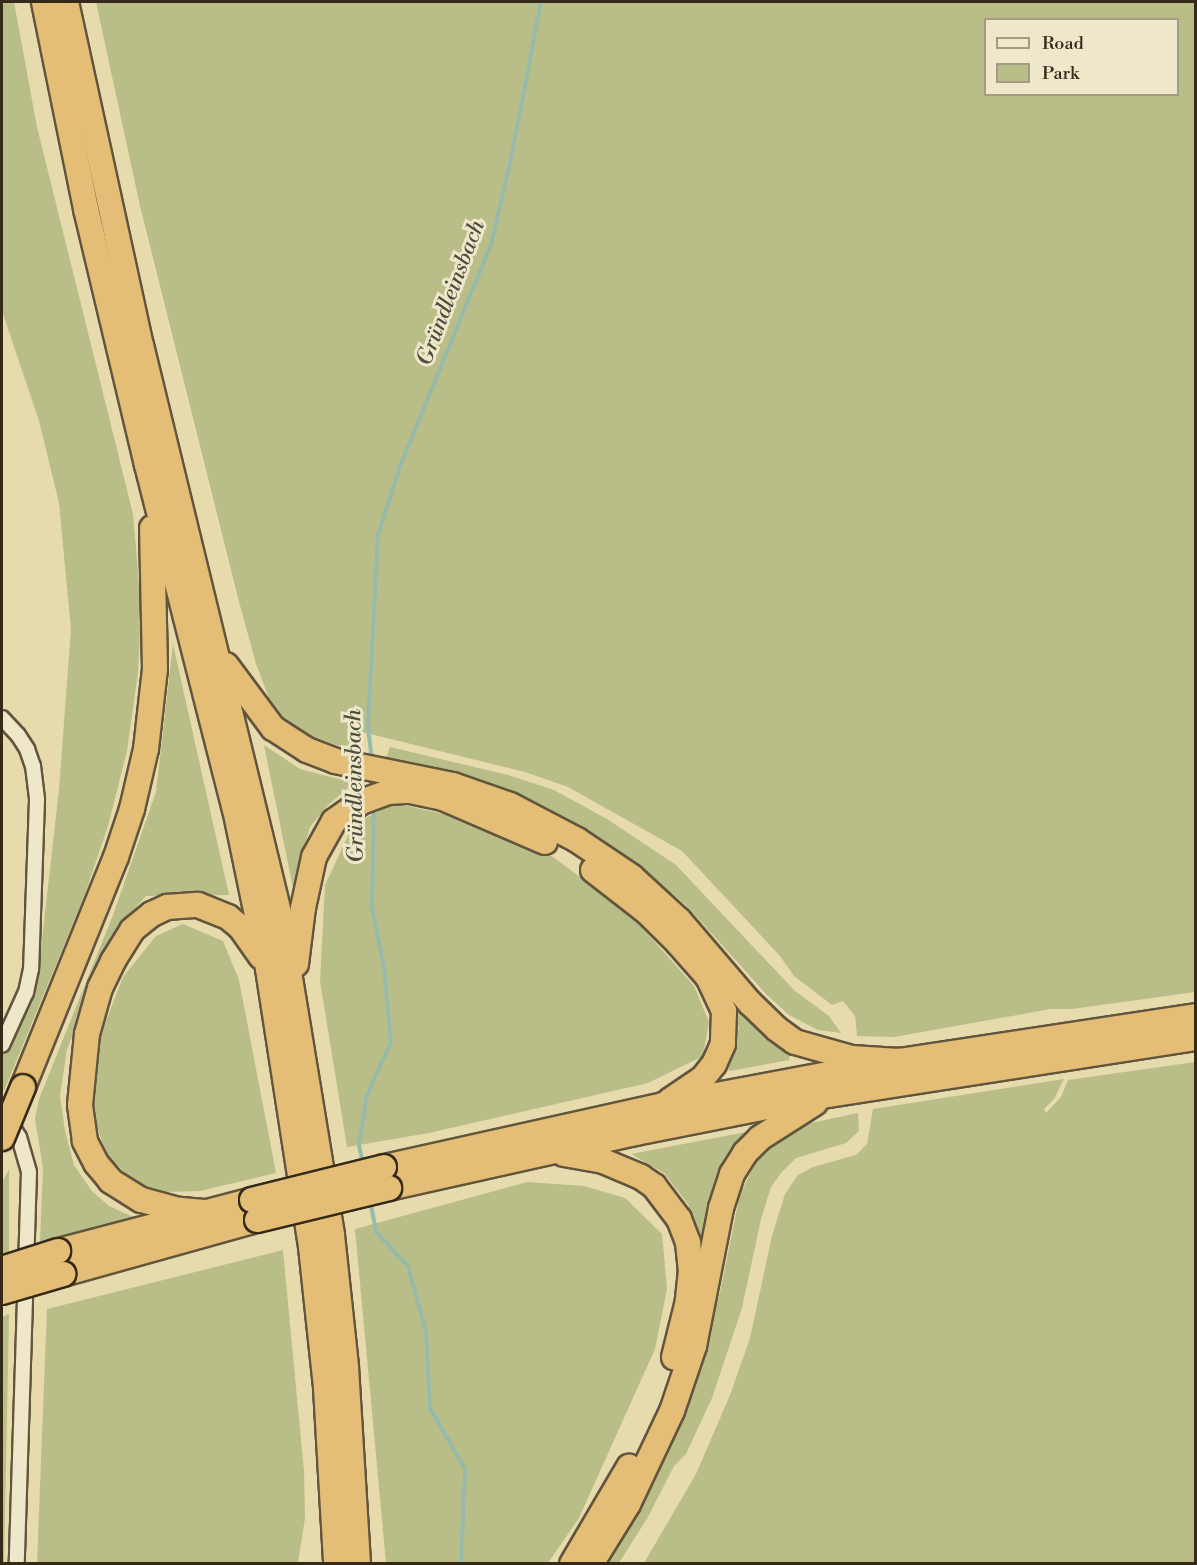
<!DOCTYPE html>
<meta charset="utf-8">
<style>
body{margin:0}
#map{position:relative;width:1197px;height:1565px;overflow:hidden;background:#e7daad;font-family:"Libre Bodoni",serif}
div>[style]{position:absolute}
.green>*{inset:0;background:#b9be88}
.stream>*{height:4px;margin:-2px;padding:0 2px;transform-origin:2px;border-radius:2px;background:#97bbab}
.roads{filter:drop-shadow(2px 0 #62553d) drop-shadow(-2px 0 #62553d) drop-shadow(0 2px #62553d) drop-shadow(0 -2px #62553d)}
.street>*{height:14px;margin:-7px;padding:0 7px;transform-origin:7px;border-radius:7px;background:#efe7ca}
.highway>*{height:24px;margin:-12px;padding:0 12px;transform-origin:12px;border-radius:12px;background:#e4bd76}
.bridges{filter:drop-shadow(2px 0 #352918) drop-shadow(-2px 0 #352918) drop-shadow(0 2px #352918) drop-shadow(0 -2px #352918)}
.highway-bridge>*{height:24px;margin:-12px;padding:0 12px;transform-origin:12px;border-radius:12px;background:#e4bd76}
span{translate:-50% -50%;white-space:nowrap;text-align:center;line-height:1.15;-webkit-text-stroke:6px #efe7ca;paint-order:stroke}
.water-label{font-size:22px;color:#4e4e3d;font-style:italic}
.frame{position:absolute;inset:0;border:3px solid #352918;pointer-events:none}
.legend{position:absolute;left:984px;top:18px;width:195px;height:78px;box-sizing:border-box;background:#efe7ca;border:2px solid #a59b83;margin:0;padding:8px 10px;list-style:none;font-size:18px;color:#352918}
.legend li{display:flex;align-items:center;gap:12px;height:30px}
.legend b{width:30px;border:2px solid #a59b83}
</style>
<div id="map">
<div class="green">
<i style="clip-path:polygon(2px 2px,14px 2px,37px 127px,133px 514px,141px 606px,138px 673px,127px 751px,108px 826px,85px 894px,4px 1091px,2px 1088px,2px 1055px,38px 974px,59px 790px,71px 629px,59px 503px,39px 421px,2px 311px)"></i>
<i style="clip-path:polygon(evenodd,96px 2px,1195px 2px,1195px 992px,1072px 1009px,1051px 1009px,894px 1037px,857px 1036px,855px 1016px,843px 1001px,832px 1005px,794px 976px,780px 956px,682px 851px,568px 787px,525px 772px,362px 732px,358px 752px,309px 736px,287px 721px,270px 701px,256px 664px,238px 598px,140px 206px,96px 2px,986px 20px,1178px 20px,1178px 94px,986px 94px,986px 20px)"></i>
<i style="clip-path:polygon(173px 644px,229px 895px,146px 896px,128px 916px,109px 947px,67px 1049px,60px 1096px,65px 1131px,74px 1165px,92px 1191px,109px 1206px,140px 1220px,40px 1241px,43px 1168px,35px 1119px,39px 1099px,113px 915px,156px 792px)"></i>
<i style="clip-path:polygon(264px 745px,300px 769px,354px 783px,327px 806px,310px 827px,293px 888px)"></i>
<i style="clip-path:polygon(390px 747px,508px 775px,554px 790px,607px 819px,676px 865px,795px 991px,829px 1016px,841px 1033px,818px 1030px,789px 1015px,766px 994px,686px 905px,645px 871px,587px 831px,538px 803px,487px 783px,386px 758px)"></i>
<i style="clip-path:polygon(394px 803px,480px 822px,553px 857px,631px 915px,694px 986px,709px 1022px,703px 1056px,648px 1083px,429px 1133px,347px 1147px,320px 981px,325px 885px,353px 825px)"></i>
<i style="clip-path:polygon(183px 924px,223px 941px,239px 980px,276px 1173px,200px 1191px,165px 1192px,149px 1189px,129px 1176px,109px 1158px,95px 1123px,93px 1084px,99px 1039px,123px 977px,156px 936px)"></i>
<i style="clip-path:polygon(733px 1000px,790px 1054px,789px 1060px,730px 1071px,726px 1067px,739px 1028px)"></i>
<i style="clip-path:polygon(1195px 1062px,1195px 1563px,644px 1563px,696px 1474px,730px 1395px,750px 1338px,772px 1236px,785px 1194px,798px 1175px,813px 1167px,856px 1155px,867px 1144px,873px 1109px,1064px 1079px,1054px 1099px,1044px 1109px,1046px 1113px,1061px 1097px,1068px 1080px)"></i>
<i style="clip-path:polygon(858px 1113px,859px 1131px,846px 1143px,796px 1158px,781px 1173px,771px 1187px,761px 1219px,742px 1308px,712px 1398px,686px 1454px,674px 1466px,648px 1517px,619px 1563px,605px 1564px,641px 1504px,683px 1411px,720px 1292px,740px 1194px,755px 1164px,775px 1143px,811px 1123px)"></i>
<i style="clip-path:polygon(746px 1132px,730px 1160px,706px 1253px,688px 1204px,664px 1173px,631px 1154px)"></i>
<i style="clip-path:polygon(9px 1169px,9px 1254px,2px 1257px,2px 1183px)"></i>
<i style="clip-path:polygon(527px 1182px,584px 1186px,625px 1198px,662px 1234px,667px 1289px,655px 1349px,579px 1518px,548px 1563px,386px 1563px,355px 1229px)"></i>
<i style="clip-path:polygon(283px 1250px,304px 1471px,305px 1518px,298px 1563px,37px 1563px,47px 1309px)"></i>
<i style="clip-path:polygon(9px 1314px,4px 1563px,2px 1564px,2px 1317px)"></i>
</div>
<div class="stream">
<i style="left:372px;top:760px;width:35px;rotate:-97deg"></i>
<i style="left:368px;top:725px;width:190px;rotate:-87deg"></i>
<i style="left:378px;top:535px;width:75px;rotate:-72.1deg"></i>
<i style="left:401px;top:464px;width:237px;rotate:-67.7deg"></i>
<i style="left:491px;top:245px;width:88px;rotate:-76.9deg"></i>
<i style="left:511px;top:159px;width:160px;rotate:-79.2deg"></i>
<i style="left:363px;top:1163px;width:18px;rotate:-103deg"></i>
<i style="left:359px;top:1145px;width:51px;rotate:-80.9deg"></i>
<i style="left:367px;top:1095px;width:58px;rotate:-65.6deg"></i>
<i style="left:391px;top:1042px;width:75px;rotate:-95.3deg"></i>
<i style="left:384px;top:967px;width:61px;rotate:-101.3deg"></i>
<i style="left:372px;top:907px;width:101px;rotate:-88.9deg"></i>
<i style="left:370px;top:1200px;width:33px;rotate:79deg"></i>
<i style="left:376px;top:1232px;width:47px;rotate:46.7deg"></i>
<i style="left:408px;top:1266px;width:68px;rotate:74.7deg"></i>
<i style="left:426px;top:1332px;width:76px;rotate:87deg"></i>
<i style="left:430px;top:1408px;width:70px;rotate:60.2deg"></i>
<i style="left:465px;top:1469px;width:95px;rotate:92.4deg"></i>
</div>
<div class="roads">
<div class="street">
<i style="left:2px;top:718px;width:23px;rotate:47deg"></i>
<i style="left:18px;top:735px;width:17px;rotate:57deg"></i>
<i style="left:27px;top:749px;width:18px;rotate:71deg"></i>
<i style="left:33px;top:766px;width:34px;rotate:83deg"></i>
<i style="left:37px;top:800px;width:169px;rotate:92deg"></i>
<i style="left:31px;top:969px;width:24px;rotate:102deg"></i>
<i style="left:26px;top:992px;width:58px;rotate:114.4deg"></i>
<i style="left:7px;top:1118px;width:22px;rotate:58deg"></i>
<i style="left:19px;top:1137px;width:36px;rotate:74deg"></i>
<i style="left:29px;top:1172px;width:392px;rotate:91.8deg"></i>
</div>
<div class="highway">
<i style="left:44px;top:2px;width:211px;rotate:78.5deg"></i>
<i style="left:86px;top:209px;width:263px;rotate:76.6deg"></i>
<i style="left:147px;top:465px;width:355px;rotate:75.7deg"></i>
<i style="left:235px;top:809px;width:163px;rotate:78.3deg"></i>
<i style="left:268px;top:969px;width:281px;rotate:81.2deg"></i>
<i style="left:311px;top:1247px;width:142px;rotate:83.9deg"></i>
<i style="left:326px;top:1388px;width:176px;rotate:86.7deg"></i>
<i style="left:66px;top:2px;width:351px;rotate:77.7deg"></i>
<i style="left:141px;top:345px;width:589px;rotate:76.34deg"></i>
<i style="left:280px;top:917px;width:322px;rotate:80.7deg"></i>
<i style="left:332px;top:1235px;width:133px;rotate:83.9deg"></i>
<i style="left:346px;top:1367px;width:197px;rotate:86.5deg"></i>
<i style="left:226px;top:665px;width:79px;rotate:53.3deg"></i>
<i style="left:273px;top:728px;width:40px;rotate:32.9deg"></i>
<i style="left:307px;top:750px;width:30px;rotate:21deg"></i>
<i style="left:335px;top:761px;width:120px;rotate:11.5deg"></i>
<i style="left:453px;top:785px;width:60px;rotate:19.3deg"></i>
<i style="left:510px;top:805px;width:76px;rotate:27.6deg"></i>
<i style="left:577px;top:840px;width:66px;rotate:33.9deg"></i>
<i style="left:632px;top:877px;width:64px;rotate:42.5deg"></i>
<i style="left:679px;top:920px;width:109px;rotate:49.5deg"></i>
<i style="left:750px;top:1003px;width:37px;rotate:44deg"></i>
<i style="left:777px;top:1029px;width:22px;rotate:36deg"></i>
<i style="left:795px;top:1042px;width:59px;rotate:15.7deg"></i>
<i style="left:852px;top:1058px;width:47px;rotate:3.7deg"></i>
<i style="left:593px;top:870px;width:68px;rotate:37.9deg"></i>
<i style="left:647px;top:912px;width:44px;rotate:45deg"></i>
<i style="left:678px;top:943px;width:45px;rotate:48.6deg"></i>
<i style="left:708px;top:977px;width:38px;rotate:65deg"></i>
<i style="left:724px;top:1011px;width:33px;rotate:92deg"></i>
<i style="left:723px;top:1044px;width:22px;rotate:114deg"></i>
<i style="left:714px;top:1064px;width:18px;rotate:128deg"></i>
<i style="left:703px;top:1078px;width:40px;rotate:146deg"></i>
<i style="left:296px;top:964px;width:56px;rotate:-82.9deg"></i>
<i style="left:303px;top:908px;width:52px;rotate:-77.8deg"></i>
<i style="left:314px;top:857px;width:41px;rotate:-60.9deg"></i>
<i style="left:334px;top:821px;width:33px;rotate:-35deg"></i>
<i style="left:361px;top:802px;width:29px;rotate:-20deg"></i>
<i style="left:388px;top:792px;width:22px;rotate:-3deg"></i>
<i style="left:410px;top:791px;width:34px;rotate:12deg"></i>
<i style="left:443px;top:798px;width:111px;rotate:23.3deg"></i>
<i style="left:23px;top:1087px;width:248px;rotate:-68deg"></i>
<i style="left:116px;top:857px;width:51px;rotate:-71.6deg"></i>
<i style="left:132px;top:809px;width:62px;rotate:-76.9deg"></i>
<i style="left:146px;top:749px;width:81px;rotate:-83.6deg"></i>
<i style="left:155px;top:669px;width:141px;rotate:-91.2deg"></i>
<i style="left:564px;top:1154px;width:40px;rotate:10deg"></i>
<i style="left:603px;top:1161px;width:41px;rotate:22.8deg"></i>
<i style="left:641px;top:1177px;width:16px;rotate:35deg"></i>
<i style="left:654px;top:1186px;width:41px;rotate:52.9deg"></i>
<i style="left:679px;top:1219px;width:26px;rotate:69deg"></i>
<i style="left:688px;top:1243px;width:27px;rotate:84deg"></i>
<i style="left:691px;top:1270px;width:31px;rotate:96deg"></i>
<i style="left:688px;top:1301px;width:58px;rotate:104deg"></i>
<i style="left:384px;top:1167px;width:286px;rotate:-12.5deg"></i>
<i style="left:663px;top:1105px;width:240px;rotate:-10.6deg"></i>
<i style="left:899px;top:1061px;width:300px;rotate:-8.6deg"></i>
<i style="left:389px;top:1188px;width:253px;rotate:-12.6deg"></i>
<i style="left:636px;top:1133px;width:196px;rotate:-11.2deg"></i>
<i style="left:828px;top:1095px;width:372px;rotate:-8.8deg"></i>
<i style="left:204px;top:1212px;width:25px;rotate:-175deg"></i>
<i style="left:179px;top:1210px;width:39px;rotate:-165deg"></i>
<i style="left:141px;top:1200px;width:36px;rotate:-148deg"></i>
<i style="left:111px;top:1181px;width:23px;rotate:-130deg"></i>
<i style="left:96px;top:1163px;width:25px;rotate:-117deg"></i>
<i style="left:85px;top:1141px;width:36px;rotate:-98deg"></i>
<i style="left:80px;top:1105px;width:71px;rotate:-84.4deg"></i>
<i style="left:87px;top:1034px;width:48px;rotate:-74.2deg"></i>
<i style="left:100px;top:988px;width:30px;rotate:-64deg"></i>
<i style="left:113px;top:961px;width:36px;rotate:-58deg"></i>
<i style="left:132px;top:930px;width:26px;rotate:-39deg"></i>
<i style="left:152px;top:914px;width:17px;rotate:-25deg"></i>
<i style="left:167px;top:907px;width:31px;rotate:-4deg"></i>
<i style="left:198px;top:905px;width:32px;rotate:22deg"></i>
<i style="left:228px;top:917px;width:17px;rotate:40deg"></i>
<i style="left:241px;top:928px;width:35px;rotate:55deg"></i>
<i style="left:58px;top:1251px;width:201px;rotate:-14.7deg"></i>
<i style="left:63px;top:1274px;width:201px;rotate:-15.6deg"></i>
<i style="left:572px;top:1564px;width:113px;rotate:-59.6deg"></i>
<i style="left:591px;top:1564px;width:70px;rotate:-58.3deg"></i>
<i style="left:628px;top:1504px;width:103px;rotate:-64.7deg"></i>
<i style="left:672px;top:1411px;width:69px;rotate:-71.3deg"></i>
<i style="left:694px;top:1346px;width:141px;rotate:-78.9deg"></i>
<i style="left:721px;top:1208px;width:36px;rotate:-72deg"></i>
<i style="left:732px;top:1174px;width:25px;rotate:-58deg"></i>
<i style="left:745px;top:1153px;width:21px;rotate:-45deg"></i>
<i style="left:760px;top:1138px;width:65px;rotate:-32.5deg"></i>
</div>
</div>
<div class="bridges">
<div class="highway-bridge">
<i style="left:2px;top:1138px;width:55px;rotate:-67.6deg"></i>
<i style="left:252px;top:1200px;width:136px;rotate:-14deg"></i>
<i style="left:257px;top:1220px;width:136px;rotate:-13.6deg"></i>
<i style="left:2px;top:1269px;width:59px;rotate:-17.8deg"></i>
<i style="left:2px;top:1292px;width:64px;rotate:-16.4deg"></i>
</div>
</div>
<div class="water-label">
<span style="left:451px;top:293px;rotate:-69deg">Gründleinsbach</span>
<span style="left:355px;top:786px;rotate:-91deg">Gründleinsbach</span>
</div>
<div class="frame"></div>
<ul class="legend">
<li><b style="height:8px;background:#efe7ca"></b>Road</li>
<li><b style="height:16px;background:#b9be88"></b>Park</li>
</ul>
</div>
